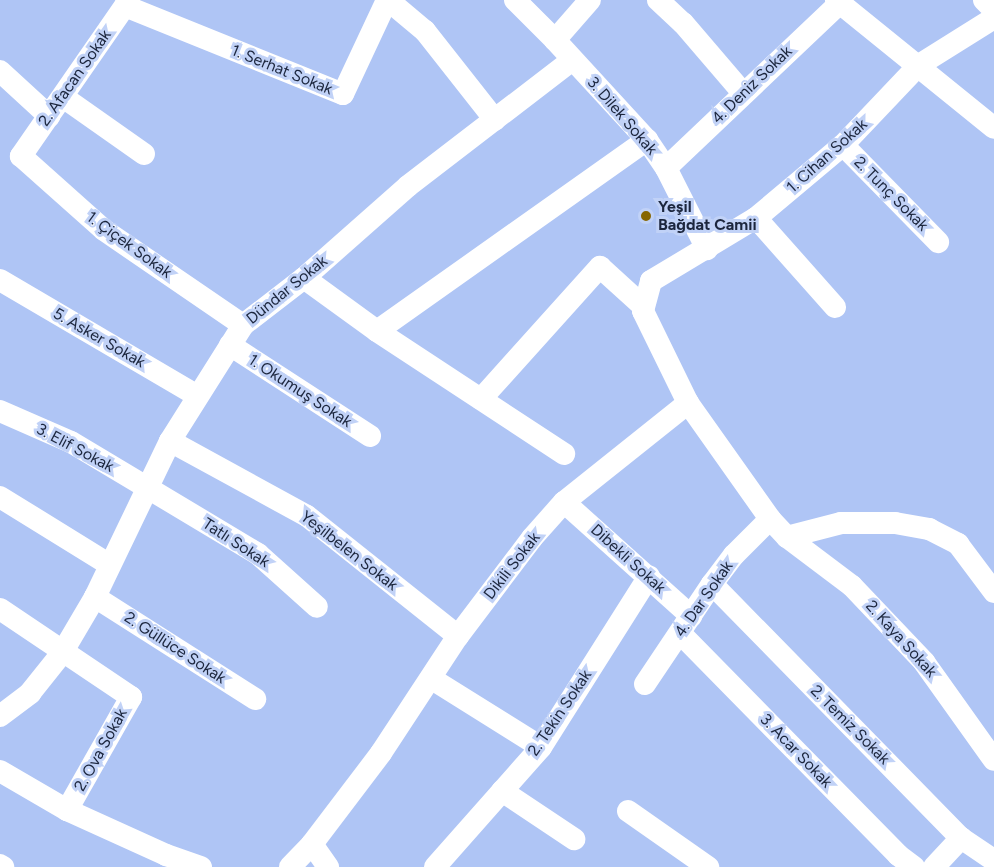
<!DOCTYPE html>
<meta charset="utf-8">
<style>
body{margin:0}
#map{position:relative;width:994px;height:867px;overflow:hidden;background:#afc5f5;font-family:Figtree,sans-serif}
div>[style]{position:absolute}
.street>*{height:22px;margin:-11px;padding:0 11px;transform-origin:11px;border-radius:11px;background:#fff}
.dots>*{width:16px;height:16px;translate:-50% -50%;box-sizing:border-box;border:3px solid #c1d2f7;border-radius:50%}
span{translate:-50% -50%;white-space:nowrap;text-align:center;line-height:1.15;-webkit-text-stroke:6px #c1d2f7;paint-order:stroke}
.street-label{font-size:16px;color:#1c263d}
.poi-label{font-size:16px;color:#1c263d;font-weight:700}
.left{translate:0 -50%;text-align:left}
</style>
<div id="map">
<div class="street">
<i style="left:129px;top:0;width:190px;rotate:124.7deg"></i>
<i style="left:21px;top:156px;width:111px;rotate:41.7deg"></i>
<i style="left:104px;top:230px;width:168px;rotate:34.4deg"></i>
<i style="left:388px;top:0;width:48px;rotate:40deg"></i>
<i style="left:425px;top:31px;width:113px;rotate:51.8deg"></i>
<i style="left:515px;top:0;width:57px;rotate:45deg"></i>
<i style="left:555px;top:40px;width:136px;rotate:47.4deg"></i>
<i style="left:647px;top:140px;width:34px;rotate:56deg"></i>
<i style="left:666px;top:168px;width:91px;rotate:63.2deg"></i>
<i style="left:658px;top:0;width:34px;rotate:43deg"></i>
<i style="left:683px;top:23px;width:92px;rotate:49.4deg"></i>
<i style="left:836px;top:0;width:203px;rotate:39deg"></i>
<i style="left:984px;top:0;width:14px;rotate:45deg"></i>
<i style="left:125px;top:6px;width:235px;rotate:22deg"></i>
<i style="left:343px;top:94px;width:104px;rotate:-64.9deg"></i>
<i style="left:555px;top:40px;width:53px;rotate:-48.8deg"></i>
<i style="left:0;top:71px;width:67px;rotate:42.6deg"></i>
<i style="left:63px;top:97px;width:99px;rotate:35.1deg"></i>
<i style="left:843px;top:145px;width:136px;rotate:45.6deg"></i>
<i style="left:666px;top:168px;width:240px;rotate:-43.5deg"></i>
<i style="left:756px;top:218px;width:119px;rotate:48.4deg"></i>
<i style="left:304px;top:278px;width:90px;rotate:36deg"></i>
<i style="left:377px;top:331px;width:224px;rotate:33.3deg"></i>
<i style="left:0;top:280px;width:229px;rotate:30.4deg"></i>
<i style="left:377px;top:331px;width:331px;rotate:-35.3deg"></i>
<i style="left:230px;top:345px;width:167px;rotate:33deg"></i>
<i style="left:481px;top:399px;width:178px;rotate:-48deg"></i>
<i style="left:600px;top:267px;width:59px;rotate:42.3deg"></i>
<i style="left:688px;top:403px;width:142px;rotate:54.7deg"></i>
<i style="left:770px;top:519px;width:25px;rotate:47deg"></i>
<i style="left:787px;top:537px;width:81px;rotate:37deg"></i>
<i style="left:852px;top:586px;width:105px;rotate:46.5deg"></i>
<i style="left:924px;top:662px;width:120px;rotate:54.5deg"></i>
<i style="left:0;top:411px;width:77px;rotate:23.6deg"></i>
<i style="left:71px;top:442px;width:218px;rotate:30.9deg"></i>
<i style="left:258px;top:554px;width:79px;rotate:41.9deg"></i>
<i style="left:170px;top:441px;width:156px;rotate:28.7deg"></i>
<i style="left:307px;top:516px;width:193px;rotate:38.5deg"></i>
<i style="left:0;top:497px;width:129px;rotate:31.7deg"></i>
<i style="left:564px;top:502px;width:171px;rotate:41.9deg"></i>
<i style="left:787px;top:537px;width:56px;rotate:-14.5deg"></i>
<i style="left:841px;top:523px;width:54px"></i>
<i style="left:895px;top:523px;width:35px;rotate:10deg"></i>
<i style="left:929px;top:529px;width:33px;rotate:27deg"></i>
<i style="left:958px;top:544px;width:60px;rotate:53.1deg"></i>
<i style="left:712px;top:584px;width:356px;rotate:45.6deg"></i>
<i style="left:961px;top:838px;width:40px;rotate:34deg"></i>
<i style="left:95px;top:597px;width:190px;rotate:32.5deg"></i>
<i style="left:0;top:609px;width:158px;rotate:33.9deg"></i>
<i style="left:131px;top:697px;width:130px;rotate:119.5deg"></i>
<i style="left:680px;top:633px;width:311px;rotate:45.5deg"></i>
<i style="left:898px;top:855px;width:20px;rotate:37deg"></i>
<i style="left:432px;top:679px;width:128px;rotate:32deg"></i>
<i style="left:645px;top:684px;width:120px;rotate:-56.2deg"></i>
<i style="left:712px;top:584px;width:36px;rotate:-53deg"></i>
<i style="left:734px;top:555px;width:51px;rotate:-45deg"></i>
<i style="left:0;top:716px;width:38px;rotate:-37deg"></i>
<i style="left:30px;top:693px;width:51px;rotate:-51.3deg"></i>
<i style="left:62px;top:653px;width:65px;rotate:-59.5deg"></i>
<i style="left:95px;top:597px;width:173px;rotate:-64.3deg"></i>
<i style="left:170px;top:441px;width:137px;rotate:-57.8deg"></i>
<i style="left:243px;top:325px;width:77px;rotate:-37.6deg"></i>
<i style="left:304px;top:278px;width:139px;rotate:-41.5deg"></i>
<i style="left:408px;top:186px;width:207px;rotate:-37.5deg"></i>
<i style="left:0;top:771px;width:78px;rotate:30.2deg"></i>
<i style="left:67px;top:810px;width:109px;rotate:24.4deg"></i>
<i style="left:166px;top:855px;width:37px;rotate:19deg"></i>
<i style="left:502px;top:791px;width:87px;rotate:33.7deg"></i>
<i style="left:628px;top:811px;width:98px;rotate:35deg"></i>
<i style="left:312px;top:844px;width:28px;rotate:55deg"></i>
<i style="left:0;top:865px;width:4px;rotate:34deg"></i>
<i style="left:290px;top:867px;width:32px;rotate:-46deg"></i>
<i style="left:312px;top:844px;width:114px;rotate:-52.8deg"></i>
<i style="left:381px;top:753px;width:140px;rotate:-56.7deg"></i>
<i style="left:458px;top:636px;width:123px;rotate:-52.9deg"></i>
<i style="left:532px;top:538px;width:48px;rotate:-48.4deg"></i>
<i style="left:564px;top:502px;width:159px;rotate:-38.6deg"></i>
<i style="left:688px;top:403px;width:102px;rotate:-116.1deg"></i>
<i style="left:643px;top:311px;width:31px;rotate:-75deg"></i>
<i style="left:651px;top:281px;width:122px;rotate:-31deg"></i>
<i style="left:756px;top:218px;width:114px;rotate:-40deg"></i>
<i style="left:843px;top:145px;width:110px;rotate:-46.5deg"></i>
<i style="left:919px;top:65px;width:89px;rotate:-32.1deg"></i>
<i style="left:435px;top:867px;width:160px;rotate:-48.5deg"></i>
<i style="left:541px;top:747px;width:202px;rotate:-57.7deg"></i>
<i style="left:934px;top:867px;width:40px;rotate:-47deg"></i>
</div>
<div class="dots">
<i style="left:646px;top:216px;background:#866500"></i>
</div>
<div class="street-label">
<span style="left:282px;top:70px;rotate:22deg">1. Serhat Sokak</span>
<span style="left:75px;top:78px;rotate:-55deg">2. Afacan Sokak</span>
<span style="left:752px;top:85px;rotate:-44deg">4. Deniz Sokak</span>
<span style="left:622px;top:116px;rotate:49deg">3. Dilek Sokak</span>
<span style="left:827px;top:156px;rotate:-42deg">1. Cihan Sokak</span>
<span style="left:891px;top:194px;rotate:45deg">2. Tunç Sokak</span>
<span style="left:129px;top:245px;rotate:36deg">1. Çiçek Sokak</span>
<span style="left:287px;top:290px;rotate:-39deg">Dündar Sokak</span>
<span style="left:99px;top:338px;rotate:30deg">5. Asker Sokak</span>
<span style="left:300px;top:391px;rotate:33deg">1. Okumuş Sokak</span>
<span style="left:75px;top:448px;rotate:28deg">3. Elif Sokak</span>
<span style="left:236px;top:543px;rotate:33deg">Tatlı Sokak</span>
<span style="left:349px;top:551px;rotate:38deg">Yeşilbelen Sokak</span>
<span style="left:628px;top:559px;rotate:42deg">Dibekli Sokak</span>
<span style="left:512px;top:566px;rotate:-52deg">Dikili Sokak</span>
<span style="left:704px;top:599px;rotate:-55deg">4. Dar Sokak</span>
<span style="left:901px;top:639px;rotate:48deg">2. Kaya Sokak</span>
<span style="left:175px;top:648px;rotate:33deg">2. Güllüce Sokak</span>
<span style="left:560px;top:713px;rotate:-56deg">2. Tekin Sokak</span>
<span style="left:850px;top:725px;rotate:45deg">2. Temiz Sokak</span>
<span style="left:101px;top:750px;rotate:-61deg">2. Ova Sokak</span>
<span style="left:796px;top:751px;rotate:46deg">3. Acar Sokak</span>
</div>
<div class="poi-label">
<span class="left" style="left:658px;top:216px">Yeşil<br>Bağdat Camii</span>
</div>
</div>
